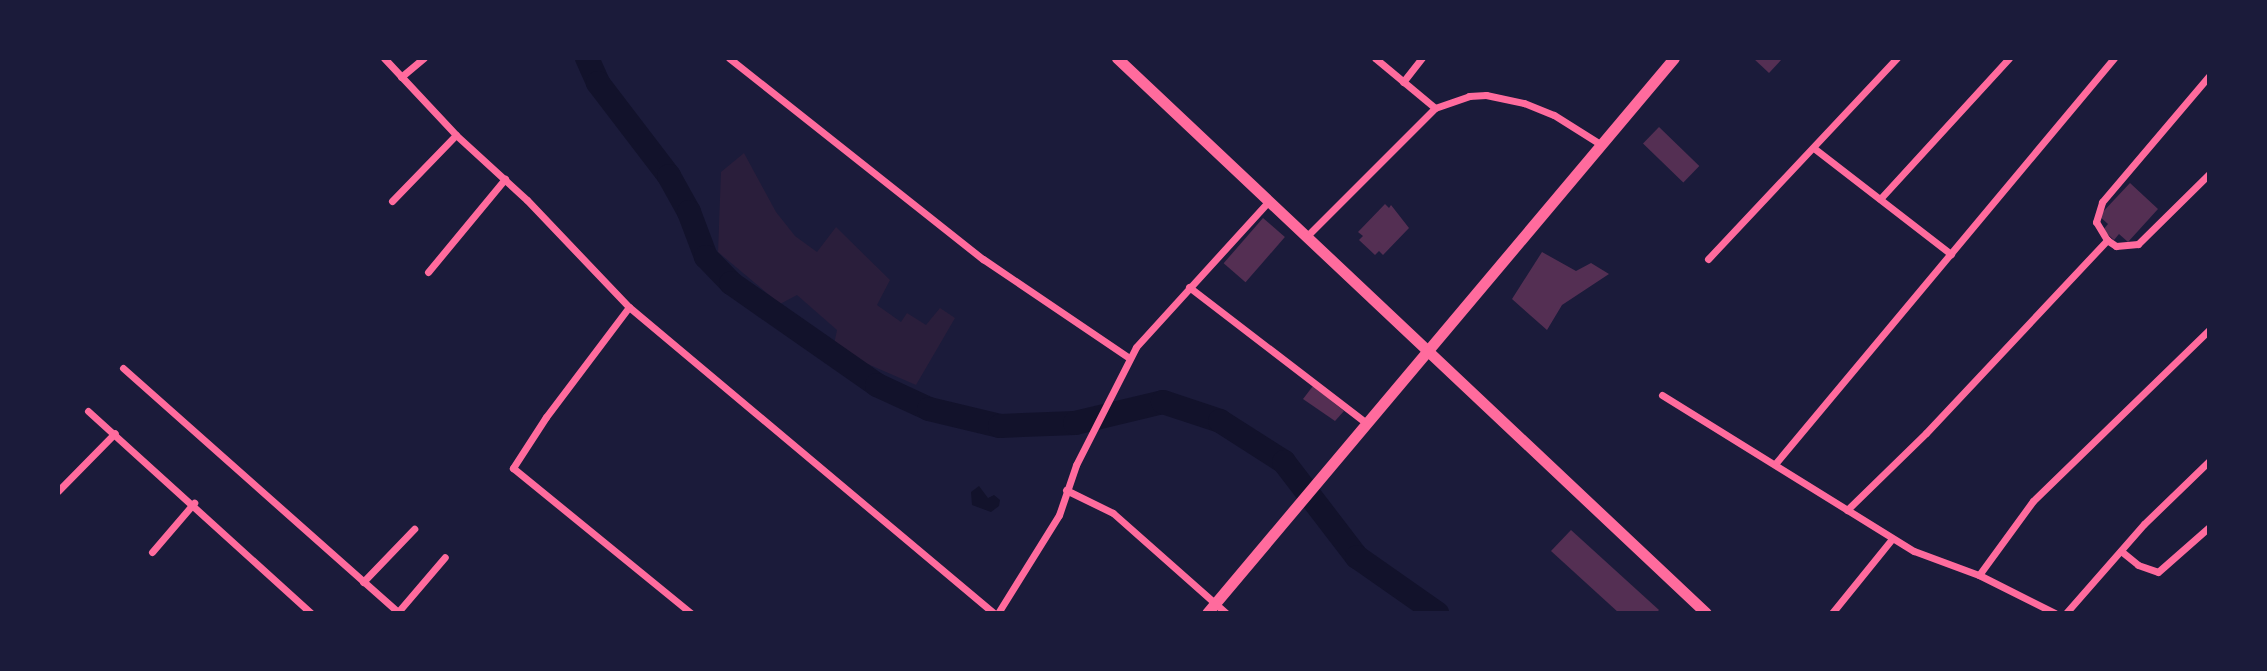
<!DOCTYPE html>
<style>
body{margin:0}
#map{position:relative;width:2267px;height:671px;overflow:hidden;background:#1b1b3a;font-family:"Noto Sans",sans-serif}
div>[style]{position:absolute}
.green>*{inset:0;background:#2a1e3b}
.water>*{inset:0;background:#12122b}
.river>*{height:24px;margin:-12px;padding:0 12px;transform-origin:12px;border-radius:12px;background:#12122b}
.building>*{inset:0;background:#542f53;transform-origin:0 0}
.minor>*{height:7px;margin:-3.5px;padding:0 3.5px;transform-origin:3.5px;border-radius:3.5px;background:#ff6b9d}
.primary>*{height:11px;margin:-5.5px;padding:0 5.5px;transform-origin:5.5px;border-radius:5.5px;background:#ff6b9d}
.trunk>*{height:11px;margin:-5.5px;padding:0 5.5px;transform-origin:5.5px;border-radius:5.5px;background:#ff6b9d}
span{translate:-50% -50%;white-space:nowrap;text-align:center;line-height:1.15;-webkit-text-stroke:6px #1b1b3a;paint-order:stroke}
.frame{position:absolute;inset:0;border:60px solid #1b1b3a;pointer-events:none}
</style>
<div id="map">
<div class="green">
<i style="clip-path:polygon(744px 153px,776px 212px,795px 236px,817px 252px,836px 227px,890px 280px,877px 305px,901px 322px,907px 313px,926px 325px,940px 308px,955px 318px,916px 385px,833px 349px,837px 330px,797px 295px,780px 304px,718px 252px,721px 172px)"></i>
</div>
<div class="water">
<i style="clip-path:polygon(979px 486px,988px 498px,994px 495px,1000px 500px,999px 506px,991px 512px,972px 505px,971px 492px)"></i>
</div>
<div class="river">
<i style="left:587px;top:58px;width:27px;rotate:66deg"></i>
<i style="left:598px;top:83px;width:117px;rotate:52.6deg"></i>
<i style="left:669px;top:176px;width:41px;rotate:60.9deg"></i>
<i style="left:689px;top:212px;width:48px;rotate:69.3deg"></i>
<i style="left:706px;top:257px;width:36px;rotate:46deg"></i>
<i style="left:731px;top:283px;width:178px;rotate:34.9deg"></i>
<i style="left:877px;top:385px;width:57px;rotate:24.8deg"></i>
<i style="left:929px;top:409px;width:73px;rotate:13.5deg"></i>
<i style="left:1000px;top:426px;width:75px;rotate:-2.3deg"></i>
<i style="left:1075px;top:423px;width:90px;rotate:-13.4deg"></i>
<i style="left:1163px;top:402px;width:60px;rotate:18.4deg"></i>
<i style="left:1220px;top:421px;width:76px;rotate:32.6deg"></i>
<i style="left:1284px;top:462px;width:120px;rotate:52.5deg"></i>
<i style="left:1357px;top:557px;width:98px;rotate:35deg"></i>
</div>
<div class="building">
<i style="clip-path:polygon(1753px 58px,1783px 58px,1769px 73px)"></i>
<i style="left:1659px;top:127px;width:56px;height:23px;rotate:44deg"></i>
<i style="clip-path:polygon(2130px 183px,2158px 209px,2128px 242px,2119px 234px,2114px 240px,2103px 230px,2108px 224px,2099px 216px)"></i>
<i style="clip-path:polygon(1385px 204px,1389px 208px,1391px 205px,1409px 228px,1383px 255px,1379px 251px,1375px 255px,1359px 240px,1363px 236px,1358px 232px)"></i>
<i style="left:1263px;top:218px;width:29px;height:60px;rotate:41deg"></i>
<i style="clip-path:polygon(1542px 252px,1576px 271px,1591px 263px,1609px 274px,1562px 305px,1547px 330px,1512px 299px)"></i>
<i style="clip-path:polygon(1313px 386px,1344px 411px,1335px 421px,1303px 399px)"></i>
<i style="clip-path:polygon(1571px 530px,1659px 610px,1656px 613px,1619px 613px,1551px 551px)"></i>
</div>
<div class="minor">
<i style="left:384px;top:58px;width:105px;rotate:46.9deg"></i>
<i style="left:456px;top:135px;width:96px;rotate:42.5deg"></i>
<i style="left:527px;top:200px;width:148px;rotate:46.4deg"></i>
<i style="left:629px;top:307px;width:476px;rotate:40deg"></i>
<i style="left:729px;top:58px;width:324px;rotate:38.4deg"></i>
<i style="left:983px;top:259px;width:176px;rotate:34.1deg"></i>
<i style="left:1375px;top:58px;width:78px;rotate:39.8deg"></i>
<i style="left:401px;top:77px;width:30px;rotate:-40deg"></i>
<i style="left:1403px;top:82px;width:31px;rotate:-52deg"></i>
<i style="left:1815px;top:149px;width:172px;rotate:37.7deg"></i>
<i style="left:1880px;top:199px;width:191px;rotate:-47.5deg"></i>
<i style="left:392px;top:201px;width:92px;rotate:-45.9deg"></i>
<i style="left:1307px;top:236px;width:181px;rotate:-45deg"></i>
<i style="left:1435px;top:108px;width:36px;rotate:-19deg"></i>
<i style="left:1469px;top:96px;width:17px;rotate:-3deg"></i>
<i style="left:1486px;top:95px;width:39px;rotate:12deg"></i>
<i style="left:1524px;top:103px;width:32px;rotate:22deg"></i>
<i style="left:1554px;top:115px;width:54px;rotate:32.2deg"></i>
<i style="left:2107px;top:240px;width:21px;rotate:-121deg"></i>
<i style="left:2096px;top:222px;width:21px;rotate:-73deg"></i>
<i style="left:2102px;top:202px;width:165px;rotate:-49.7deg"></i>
<i style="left:2107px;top:240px;width:11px;rotate:34deg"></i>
<i style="left:2116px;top:246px;width:22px;rotate:-5deg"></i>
<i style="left:2138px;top:244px;width:100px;rotate:-44.6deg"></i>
<i style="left:1708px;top:259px;width:276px;rotate:-46.8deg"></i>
<i style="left:428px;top:272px;width:121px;rotate:-50.4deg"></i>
<i style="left:1189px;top:287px;width:222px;rotate:37.5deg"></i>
<i style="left:629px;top:307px;width:138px;rotate:127deg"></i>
<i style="left:546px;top:417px;width:61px;rotate:122.9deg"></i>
<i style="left:513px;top:468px;width:230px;rotate:39.2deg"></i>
<i style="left:123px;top:368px;width:369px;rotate:41.6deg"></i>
<i style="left:1662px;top:395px;width:296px;rotate:31.8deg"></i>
<i style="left:1914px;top:551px;width:69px;rotate:20.3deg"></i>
<i style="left:1979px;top:575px;width:85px;rotate:26.6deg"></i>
<i style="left:88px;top:411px;width:301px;rotate:42.2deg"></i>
<i style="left:1775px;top:464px;width:529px;rotate:-50.14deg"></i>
<i style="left:1066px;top:490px;width:52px;rotate:26.1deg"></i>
<i style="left:1113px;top:513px;width:151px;rotate:41.5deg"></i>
<i style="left:58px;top:491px;width:81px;rotate:-45.5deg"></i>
<i style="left:1847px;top:510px;width:110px;rotate:-44.3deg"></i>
<i style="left:1926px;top:433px;width:265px;rotate:-46.8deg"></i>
<i style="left:2121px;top:551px;width:22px;rotate:39deg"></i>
<i style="left:2138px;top:565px;width:21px;rotate:19deg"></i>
<i style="left:2158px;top:572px;width:68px;rotate:-41.4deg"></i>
<i style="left:152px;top:552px;width:65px;rotate:-49.4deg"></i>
<i style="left:1979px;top:575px;width:92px;rotate:-53.9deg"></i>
<i style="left:2033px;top:501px;width:245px;rotate:-44.2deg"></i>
<i style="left:363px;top:582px;width:74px;rotate:-46.1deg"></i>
<i style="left:398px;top:612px;width:72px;rotate:-49.5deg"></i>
<i style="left:998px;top:613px;width:115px;rotate:-58.1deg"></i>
<i style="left:1059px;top:515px;width:53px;rotate:-71.2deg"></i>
<i style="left:1076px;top:465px;width:132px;rotate:-63deg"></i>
<i style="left:1136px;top:347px;width:197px;rotate:-47.7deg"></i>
<i style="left:1832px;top:613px;width:95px;rotate:-51deg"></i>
<i style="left:2066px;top:613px;width:118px;rotate:-48.8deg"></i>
<i style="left:2144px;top:524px;width:91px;rotate:-44.1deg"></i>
</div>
<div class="primary">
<i style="left:1117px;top:58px;width:809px;rotate:43.3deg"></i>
</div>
<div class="trunk">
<i style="left:1207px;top:613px;width:725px;rotate:-49.92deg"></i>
</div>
<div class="frame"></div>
</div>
